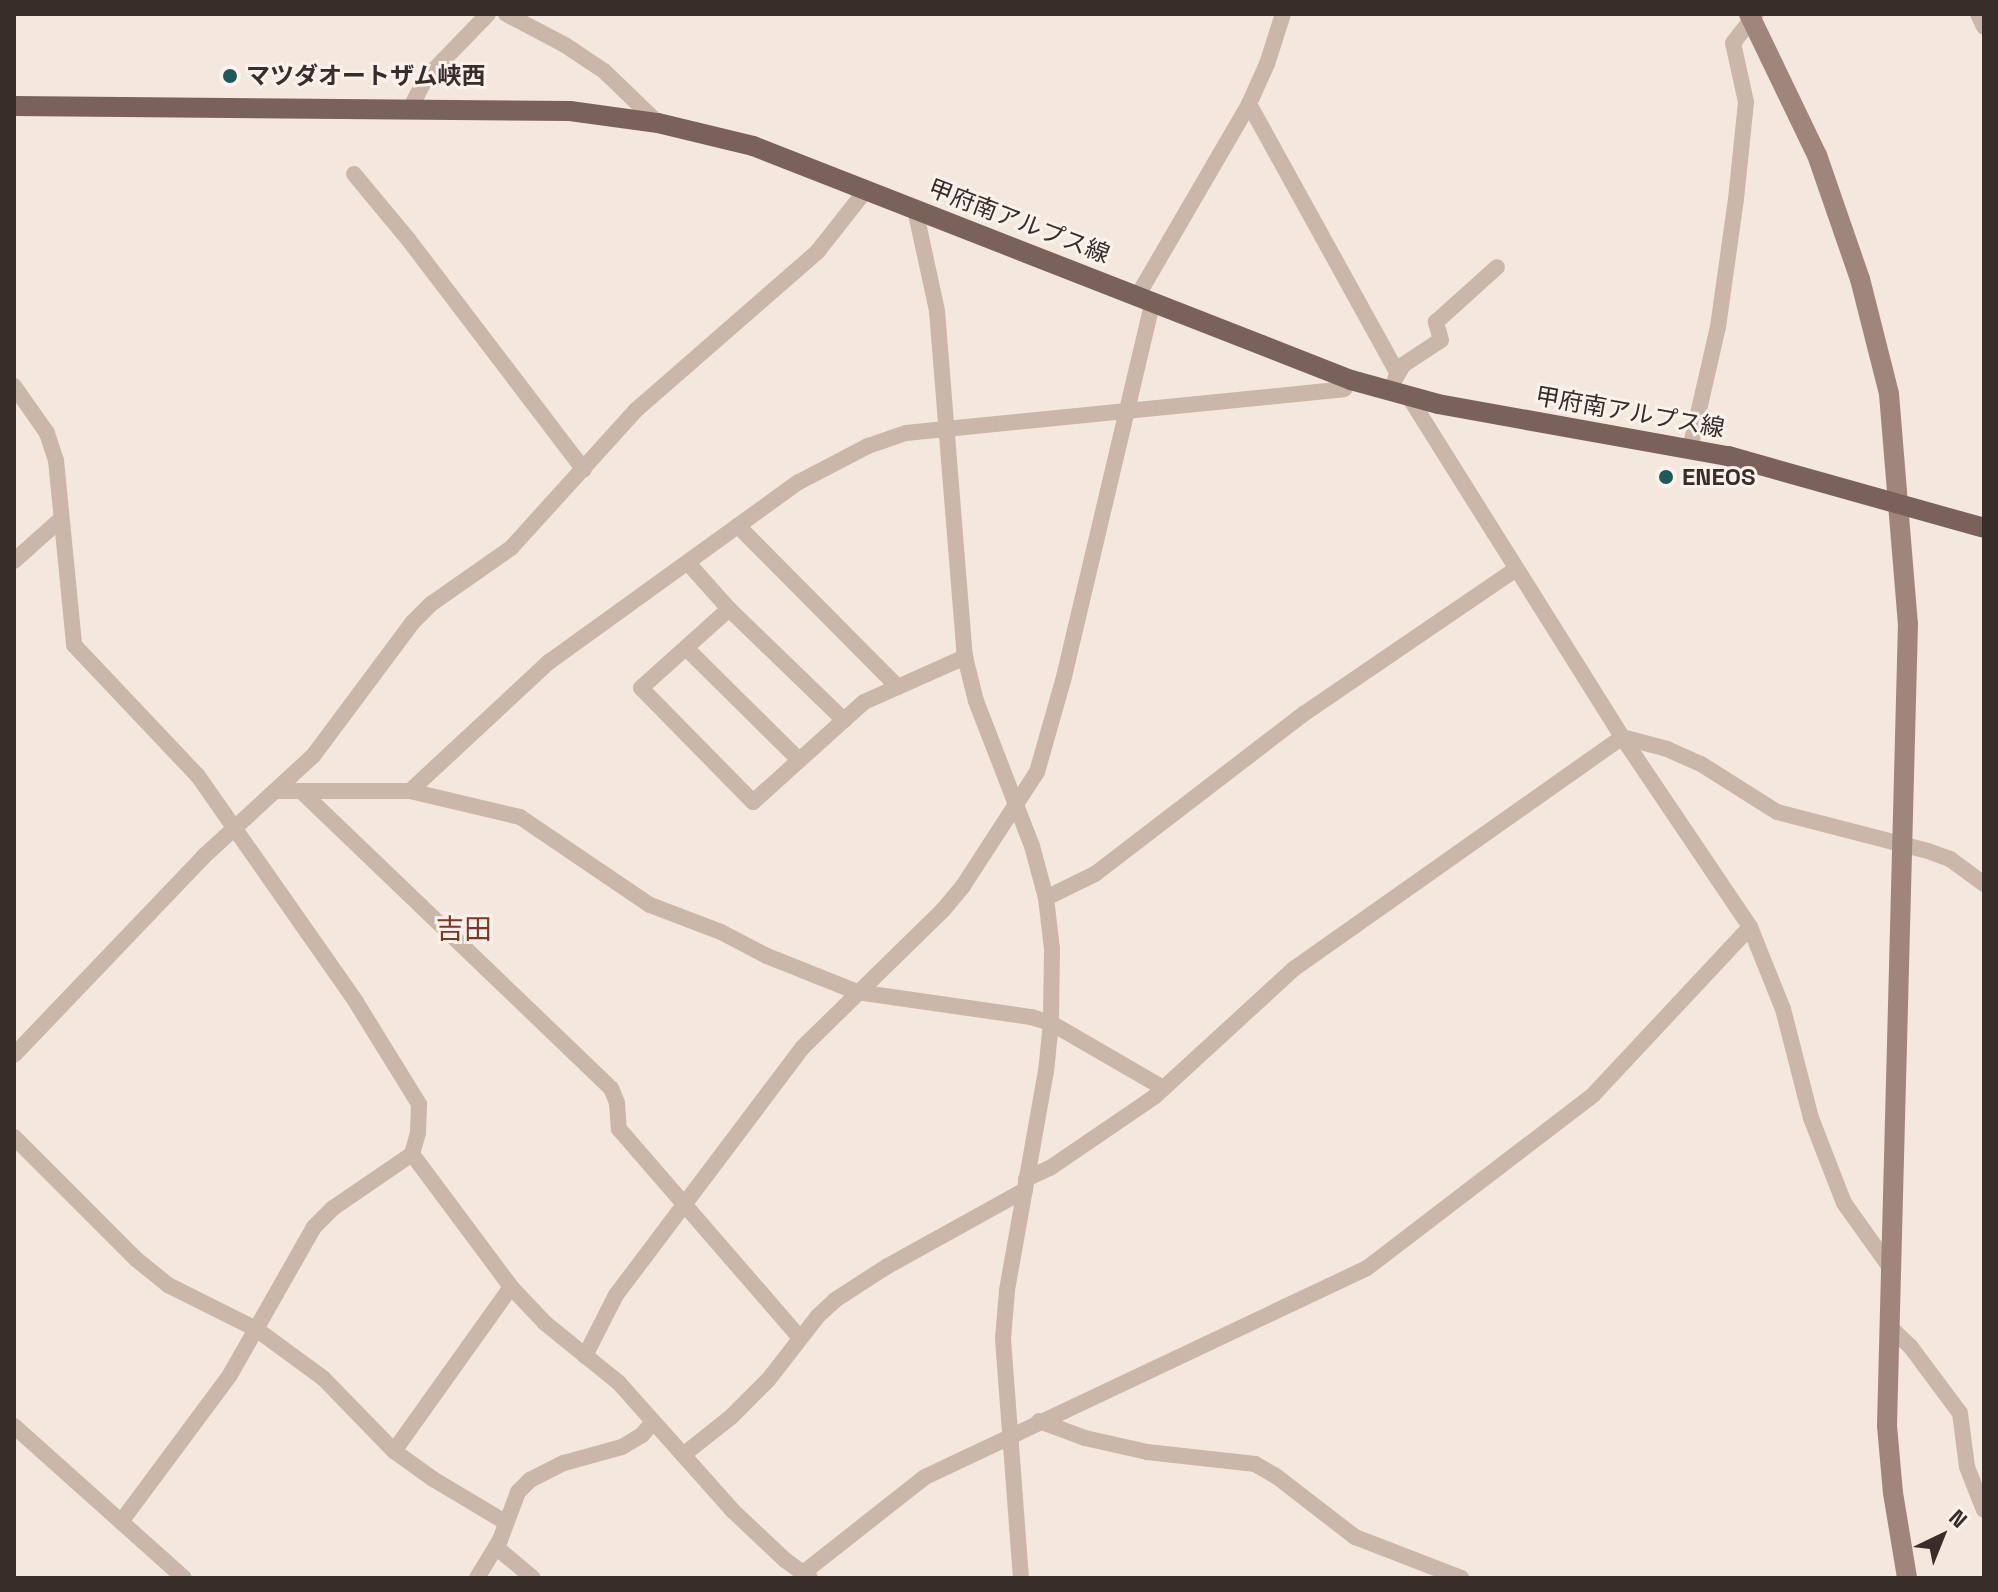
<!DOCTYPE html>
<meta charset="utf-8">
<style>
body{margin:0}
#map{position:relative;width:1998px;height:1592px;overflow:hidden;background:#f3e7de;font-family:"Space Grotesk","Noto Sans JP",sans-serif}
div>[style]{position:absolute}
.street>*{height:16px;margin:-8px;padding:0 8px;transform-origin:8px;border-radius:8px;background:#cbb6aa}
.secondary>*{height:20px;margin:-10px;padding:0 10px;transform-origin:10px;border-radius:10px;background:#9f857b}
.primary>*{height:20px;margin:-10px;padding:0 10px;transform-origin:10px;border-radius:10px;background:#7a625a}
.dots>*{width:22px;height:22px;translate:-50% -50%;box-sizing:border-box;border:4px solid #faf2eb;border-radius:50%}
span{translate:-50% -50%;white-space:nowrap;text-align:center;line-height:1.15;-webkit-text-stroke:6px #faf2eb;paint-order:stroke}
.poi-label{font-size:24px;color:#382d29;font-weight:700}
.left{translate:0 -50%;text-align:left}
.street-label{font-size:24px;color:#382d29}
.quarter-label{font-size:28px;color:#883222}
.frame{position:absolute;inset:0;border:16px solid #382d29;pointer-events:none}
.north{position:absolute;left:1902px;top:1496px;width:80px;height:80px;-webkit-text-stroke:6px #faf2eb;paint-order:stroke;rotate:43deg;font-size:22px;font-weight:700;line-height:32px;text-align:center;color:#382d29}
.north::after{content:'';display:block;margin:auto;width:28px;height:36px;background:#382d29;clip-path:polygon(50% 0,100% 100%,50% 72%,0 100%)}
</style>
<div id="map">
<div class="street">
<i style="left:506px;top:14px;width:67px;rotate:27.7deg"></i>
<i style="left:565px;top:45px;width:47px;rotate:33.7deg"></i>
<i style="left:604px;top:71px;width:75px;rotate:43.9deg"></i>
<i style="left:1978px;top:14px;width:14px;rotate:65deg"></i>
<i style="left:1249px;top:104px;width:308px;rotate:61.1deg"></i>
<i style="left:410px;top:109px;width:35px;rotate:-63deg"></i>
<i style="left:426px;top:78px;width:89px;rotate:-45.9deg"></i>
<i style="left:354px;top:174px;width:85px;rotate:50.3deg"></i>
<i style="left:408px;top:239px;width:290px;rotate:52.7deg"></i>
<i style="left:915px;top:209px;width:104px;rotate:77.8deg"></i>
<i style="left:937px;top:311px;width:347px;rotate:85.4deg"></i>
<i style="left:965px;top:657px;width:45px;rotate:76deg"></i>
<i style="left:976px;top:701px;width:155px;rotate:68.9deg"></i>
<i style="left:1032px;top:846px;width:54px;rotate:74.9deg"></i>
<i style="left:1046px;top:898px;width:51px;rotate:83.3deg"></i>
<i style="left:1052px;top:949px;width:74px;rotate:90.8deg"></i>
<i style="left:1051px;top:1023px;width:48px;rotate:95.9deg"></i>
<i style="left:1046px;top:1071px;width:223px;rotate:100.1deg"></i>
<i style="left:1007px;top:1291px;width:48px;rotate:94.8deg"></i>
<i style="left:1003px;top:1339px;width:240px;rotate:85.7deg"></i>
<i style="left:1138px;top:295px;width:221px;rotate:-59.8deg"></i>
<i style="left:1249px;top:104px;width:44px;rotate:-65.8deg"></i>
<i style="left:1267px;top:64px;width:52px;rotate:-72.3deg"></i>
<i style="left:1395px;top:379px;width:16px;rotate:-60deg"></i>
<i style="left:1403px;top:365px;width:45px;rotate:-33.3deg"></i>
<i style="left:1441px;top:340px;width:19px;rotate:-106deg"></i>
<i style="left:1436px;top:322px;width:82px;rotate:-42deg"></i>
<i style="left:14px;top:386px;width:57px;rotate:54.9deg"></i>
<i style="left:47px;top:433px;width:28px;rotate:72deg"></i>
<i style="left:56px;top:460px;width:186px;rotate:84.4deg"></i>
<i style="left:74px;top:645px;width:180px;rotate:46.6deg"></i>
<i style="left:198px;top:776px;width:276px;rotate:55deg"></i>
<i style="left:356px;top:1002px;width:120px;rotate:58.3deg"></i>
<i style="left:419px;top:1104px;width:29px;rotate:92deg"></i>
<i style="left:418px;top:1133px;width:22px;rotate:106deg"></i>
<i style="left:412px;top:1154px;width:96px;rotate:145.6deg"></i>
<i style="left:333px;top:1208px;width:27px;rotate:135deg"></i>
<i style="left:314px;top:1227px;width:170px;rotate:119.6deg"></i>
<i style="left:230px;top:1375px;width:183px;rotate:126.6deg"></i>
<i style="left:1409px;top:397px;width:401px;rotate:57.9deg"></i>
<i style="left:1622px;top:737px;width:229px;rotate:56deg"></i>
<i style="left:1750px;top:927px;width:88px;rotate:68.1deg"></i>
<i style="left:1783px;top:1009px;width:113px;rotate:75.6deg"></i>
<i style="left:1811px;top:1118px;width:91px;rotate:68.8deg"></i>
<i style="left:1844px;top:1203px;width:77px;rotate:54.5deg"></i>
<i style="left:1690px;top:449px;width:125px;rotate:-77.1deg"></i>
<i style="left:1718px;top:327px;width:129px;rotate:-82deg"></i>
<i style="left:1736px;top:199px;width:98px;rotate:-84.1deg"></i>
<i style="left:1746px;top:102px;width:60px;rotate:-102.4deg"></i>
<i style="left:1733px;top:43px;width:37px;rotate:-52deg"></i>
<i style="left:738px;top:526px;width:227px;rotate:45.2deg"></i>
<i style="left:14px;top:561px;width:63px;rotate:-41.8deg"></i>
<i style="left:688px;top:563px;width:62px;rotate:48.3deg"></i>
<i style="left:729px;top:609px;width:160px;rotate:44deg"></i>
<i style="left:729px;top:609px;width:118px;rotate:138.1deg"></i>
<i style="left:641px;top:688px;width:160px;rotate:45.5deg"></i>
<i style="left:753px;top:802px;width:149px;rotate:-42deg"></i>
<i style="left:864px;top:702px;width:111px;rotate:-24deg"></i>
<i style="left:686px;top:648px;width:159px;rotate:44.7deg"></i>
<i style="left:275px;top:791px;width:135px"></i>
<i style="left:410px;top:791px;width:113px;rotate:13.3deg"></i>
<i style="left:520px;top:817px;width:157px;rotate:34.1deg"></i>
<i style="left:650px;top:905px;width:76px;rotate:20.8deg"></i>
<i style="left:721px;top:932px;width:52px;rotate:27.6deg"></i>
<i style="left:767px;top:956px;width:97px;rotate:21.8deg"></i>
<i style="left:857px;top:992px;width:176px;rotate:8.2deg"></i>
<i style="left:1031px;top:1017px;width:21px;rotate:17deg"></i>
<i style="left:1051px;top:1023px;width:129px;rotate:30.1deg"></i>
<i style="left:301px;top:791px;width:429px;rotate:43.8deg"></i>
<i style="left:611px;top:1088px;width:16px;rotate:68deg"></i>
<i style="left:617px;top:1103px;width:26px;rotate:86deg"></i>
<i style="left:619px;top:1129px;width:276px;rotate:49.1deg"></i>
<i style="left:410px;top:791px;width:190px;rotate:-42.9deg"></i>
<i style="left:549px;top:662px;width:308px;rotate:-35.8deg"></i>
<i style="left:799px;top:482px;width:78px;rotate:-27.6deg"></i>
<i style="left:868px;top:446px;width:40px;rotate:-18.9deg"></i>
<i style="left:906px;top:433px;width:440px;rotate:-5.7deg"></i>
<i style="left:1344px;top:389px;width:11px;rotate:-52deg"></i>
<i style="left:1046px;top:898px;width:55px;rotate:-26.1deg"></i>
<i style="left:1095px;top:874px;width:265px;rotate:-37.5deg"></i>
<i style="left:1305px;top:713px;width:254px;rotate:-34.3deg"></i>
<i style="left:14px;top:1055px;width:274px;rotate:-46.3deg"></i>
<i style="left:203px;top:857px;width:149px;rotate:-42.6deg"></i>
<i style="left:313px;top:756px;width:166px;rotate:-53.3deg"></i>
<i style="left:412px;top:623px;width:27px;rotate:-45deg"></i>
<i style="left:431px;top:604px;width:98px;rotate:-35deg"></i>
<i style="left:511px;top:548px;width:186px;rotate:-47.8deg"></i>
<i style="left:636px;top:410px;width:242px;rotate:-41.1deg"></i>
<i style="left:818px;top:251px;width:78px;rotate:-51.8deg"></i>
<i style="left:14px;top:1137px;width:173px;rotate:45deg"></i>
<i style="left:136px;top:1259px;width:41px;rotate:39.1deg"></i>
<i style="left:168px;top:1285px;width:98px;rotate:26.6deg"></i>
<i style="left:256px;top:1329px;width:83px;rotate:36.2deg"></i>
<i style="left:323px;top:1378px;width:102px;rotate:45.8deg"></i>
<i style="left:394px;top:1451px;width:48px;rotate:35.7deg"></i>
<i style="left:433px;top:1479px;width:84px;rotate:30.8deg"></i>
<i style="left:412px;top:1154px;width:166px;rotate:53.3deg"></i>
<i style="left:511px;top:1287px;width:50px;rotate:46.6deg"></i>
<i style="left:545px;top:1323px;width:95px;rotate:39deg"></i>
<i style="left:619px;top:1383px;width:170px;rotate:48.3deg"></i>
<i style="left:732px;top:1510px;width:73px;rotate:43.3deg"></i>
<i style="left:785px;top:1560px;width:31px;rotate:36deg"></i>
<i style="left:1026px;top:1179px;width:26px;rotate:-25deg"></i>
<i style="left:1050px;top:1168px;width:126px;rotate:-34.3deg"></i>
<i style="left:1154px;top:1097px;width:191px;rotate:-42.5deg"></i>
<i style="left:1295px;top:968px;width:400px;rotate:-35.2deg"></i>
<i style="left:1622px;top:737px;width:47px;rotate:14.9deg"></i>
<i style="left:1667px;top:749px;width:37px;rotate:24deg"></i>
<i style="left:1701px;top:764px;width:90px;rotate:32.3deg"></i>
<i style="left:1777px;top:812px;width:156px;rotate:14.5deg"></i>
<i style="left:1928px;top:851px;width:23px;rotate:20deg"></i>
<i style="left:1950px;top:859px;width:42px;rotate:36.3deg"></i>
<i style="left:1890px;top:1327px;width:28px;rotate:44deg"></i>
<i style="left:1910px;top:1346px;width:84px;rotate:53.3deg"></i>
<i style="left:1960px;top:1413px;width:54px;rotate:82.6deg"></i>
<i style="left:1967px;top:1467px;width:46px;rotate:68.4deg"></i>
<i style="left:585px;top:1356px;width:68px;rotate:-63.1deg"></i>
<i style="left:616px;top:1295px;width:309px;rotate:-53deg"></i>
<i style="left:802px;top:1048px;width:197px;rotate:-44.4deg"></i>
<i style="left:943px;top:910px;width:31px;rotate:-50deg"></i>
<i style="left:963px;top:886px;width:136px;rotate:-57deg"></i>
<i style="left:1037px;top:772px;width:95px;rotate:-74.1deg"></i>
<i style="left:1063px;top:681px;width:391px;rotate:-76.7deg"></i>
<i style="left:1039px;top:1421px;width:49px;rotate:20.3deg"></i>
<i style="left:1085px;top:1438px;width:64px;rotate:12.7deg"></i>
<i style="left:1147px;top:1452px;width:109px;rotate:6.3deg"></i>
<i style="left:1255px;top:1464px;width:24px;rotate:30deg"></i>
<i style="left:1276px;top:1476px;width:100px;rotate:37.7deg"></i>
<i style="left:1355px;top:1537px;width:114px;rotate:21.1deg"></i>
<i style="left:14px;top:1426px;width:228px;rotate:41.8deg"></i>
<i style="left:394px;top:1451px;width:201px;rotate:-54.5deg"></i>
<i style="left:683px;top:1455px;width:61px;rotate:-38.4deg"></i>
<i style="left:731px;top:1417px;width:52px;rotate:-45deg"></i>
<i style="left:768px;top:1380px;width:81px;rotate:-52deg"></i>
<i style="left:818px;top:1316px;width:23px;rotate:-43deg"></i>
<i style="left:835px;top:1300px;width:61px;rotate:-32.9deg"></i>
<i style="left:886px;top:1267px;width:159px;rotate:-29deg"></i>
<i style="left:496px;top:1547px;width:48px;rotate:40deg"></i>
<i style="left:803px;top:1573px;width:155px;rotate:-38.2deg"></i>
<i style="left:925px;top:1477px;width:489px;rotate:-25.3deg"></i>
<i style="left:1367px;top:1268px;width:285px;rotate:-37.4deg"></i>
<i style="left:1593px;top:1095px;width:230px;rotate:-46.9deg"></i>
<i style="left:477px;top:1578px;width:44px;rotate:-58.8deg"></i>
<i style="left:500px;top:1540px;width:51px;rotate:-69.4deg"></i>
<i style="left:518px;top:1492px;width:17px;rotate:-45deg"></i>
<i style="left:530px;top:1480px;width:38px;rotate:-27deg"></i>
<i style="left:564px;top:1463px;width:60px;rotate:-15.4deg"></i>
<i style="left:622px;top:1447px;width:23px;rotate:-31deg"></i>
<i style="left:642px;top:1435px;width:17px;rotate:-50deg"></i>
</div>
<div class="secondary">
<i style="left:1749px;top:14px;width:157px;rotate:64.3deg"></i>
<i style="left:1817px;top:155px;width:131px;rotate:70.9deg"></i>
<i style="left:1860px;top:279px;width:119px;rotate:75.8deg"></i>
<i style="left:1889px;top:394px;width:230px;rotate:85.3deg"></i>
<i style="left:1908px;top:623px;width:803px;rotate:91.5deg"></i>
<i style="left:1887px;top:1426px;width:67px;rotate:84.9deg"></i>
<i style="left:1893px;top:1493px;width:86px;rotate:80.6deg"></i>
</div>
<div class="primary">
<i style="left:14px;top:106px;width:556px;rotate:0.52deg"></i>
<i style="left:570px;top:111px;width:89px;rotate:7.8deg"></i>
<i style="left:658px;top:123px;width:98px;rotate:13.6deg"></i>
<i style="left:753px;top:146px;width:642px;rotate:21.37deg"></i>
<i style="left:1351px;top:380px;width:90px;rotate:15.4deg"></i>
<i style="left:1438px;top:404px;width:295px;rotate:10.2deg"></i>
<i style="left:1728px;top:456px;width:266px;rotate:15.7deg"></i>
</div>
<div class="dots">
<i style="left:230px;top:76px;background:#1e5a59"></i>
<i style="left:1666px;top:477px;background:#1e5a59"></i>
</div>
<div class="poi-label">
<span class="left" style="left:246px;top:76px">マツダオートザム峡西</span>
<span class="left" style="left:1682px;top:477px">ENEOS</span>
</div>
<div class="street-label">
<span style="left:1019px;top:221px;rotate:21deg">甲府南アルプス線</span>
<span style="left:1630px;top:412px;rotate:10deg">甲府南アルプス線</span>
</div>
<div class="quarter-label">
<span style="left:464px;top:929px">吉田</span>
</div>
<div class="frame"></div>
<div class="north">N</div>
</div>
